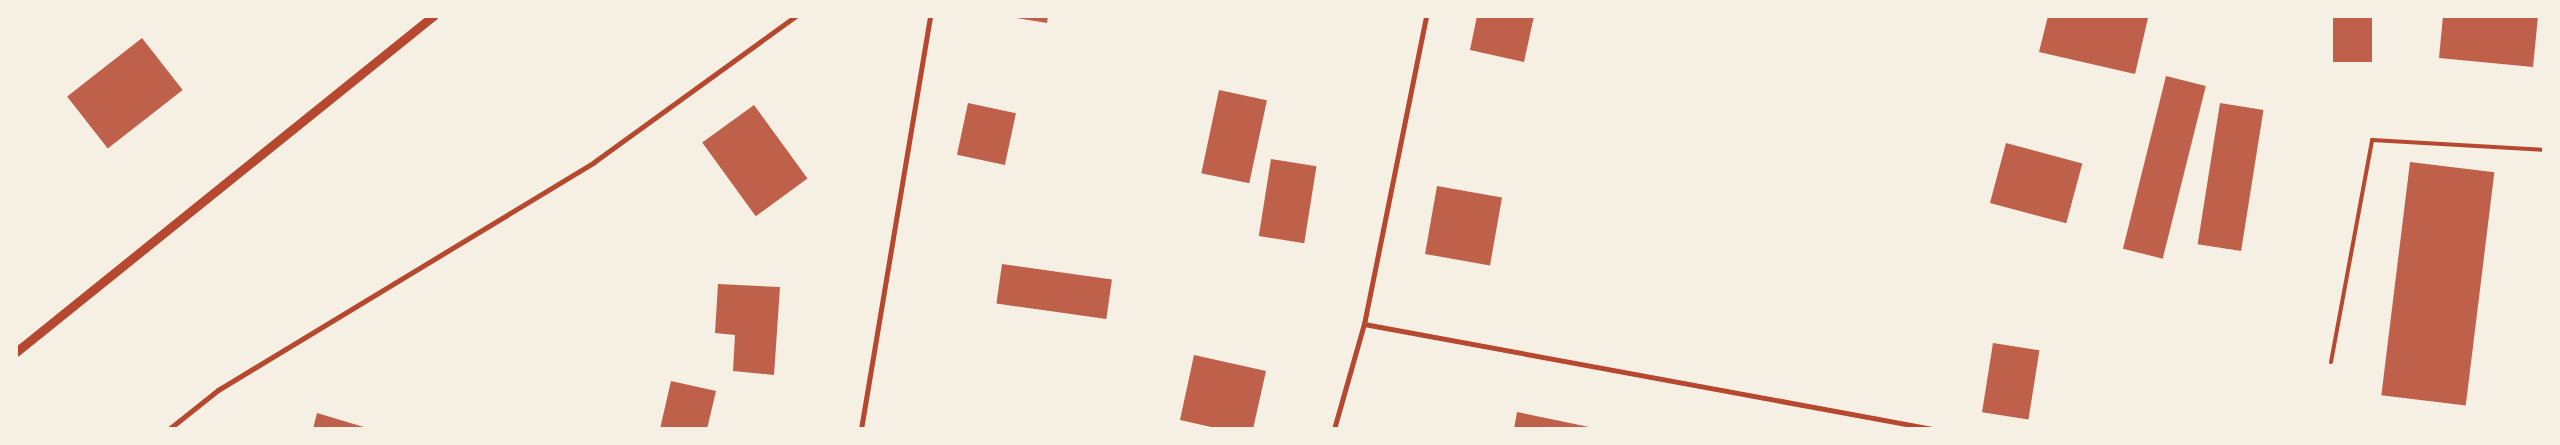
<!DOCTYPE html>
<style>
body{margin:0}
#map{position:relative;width:2560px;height:445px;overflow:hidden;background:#f6efe4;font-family:Literata,serif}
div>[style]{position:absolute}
.building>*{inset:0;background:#bf614a;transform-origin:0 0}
.service>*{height:4px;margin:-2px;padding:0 2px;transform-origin:2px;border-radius:2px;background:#b5482f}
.minor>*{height:5px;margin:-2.5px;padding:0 2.5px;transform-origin:2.5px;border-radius:2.5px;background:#b5482f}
.tertiary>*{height:9px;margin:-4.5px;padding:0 4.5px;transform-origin:4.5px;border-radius:4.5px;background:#b5482f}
span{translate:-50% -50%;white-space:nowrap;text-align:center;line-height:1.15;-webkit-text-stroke:4px #f6efe4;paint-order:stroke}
.frame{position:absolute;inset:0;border:18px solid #f6efe4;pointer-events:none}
</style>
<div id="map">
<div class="building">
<i style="clip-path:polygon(1004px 16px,1048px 16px,1047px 23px)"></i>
<i style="clip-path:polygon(1477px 16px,1534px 16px,1524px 62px,1470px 50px)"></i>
<i style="clip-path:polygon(2048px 16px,2139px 16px,2148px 18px,2135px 74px,2039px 52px)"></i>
<i style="left:2333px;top:16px;width:39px;height:46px"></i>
<i style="clip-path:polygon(2443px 16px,2538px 16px,2533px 67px,2439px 58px)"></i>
<i style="left:142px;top:38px;width:66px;height:95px;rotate:52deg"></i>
<i style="left:2166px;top:76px;width:41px;height:178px;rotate:14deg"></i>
<i style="left:1219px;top:90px;width:49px;height:85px;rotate:12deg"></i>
<i style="left:968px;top:103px;width:49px;height:53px;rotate:12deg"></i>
<i style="left:2220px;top:103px;width:44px;height:143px;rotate:9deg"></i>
<i style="left:754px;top:105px;width:91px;height:64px;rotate:54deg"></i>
<i style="left:2006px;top:143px;width:79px;height:62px;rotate:15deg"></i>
<i style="left:1271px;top:159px;width:46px;height:78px;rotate:9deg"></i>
<i style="left:2410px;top:162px;width:85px;height:235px;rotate:7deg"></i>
<i style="left:1437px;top:186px;width:66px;height:69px;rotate:10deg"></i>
<i style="left:1002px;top:264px;width:111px;height:40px;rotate:8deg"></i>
<i style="clip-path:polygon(718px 284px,780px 287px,774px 375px,733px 371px,735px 335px,715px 333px)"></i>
<i style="left:1993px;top:343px;width:47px;height:70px;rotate:9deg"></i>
<i style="clip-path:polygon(1194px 355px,1266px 371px,1253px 429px,1220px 429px,1180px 420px)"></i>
<i style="clip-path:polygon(671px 381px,716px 391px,707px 429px,660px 429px)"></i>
<i style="clip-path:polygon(1517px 412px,1594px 428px,1594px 429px,1514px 429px)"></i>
<i style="clip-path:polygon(317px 413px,367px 428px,367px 429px,313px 429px)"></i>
</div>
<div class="service">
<i style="left:2331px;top:362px;width:226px;rotate:-79.5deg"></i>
<i style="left:2372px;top:140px;width:172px;rotate:3.3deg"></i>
</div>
<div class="minor">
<i style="left:1364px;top:324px;width:579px;rotate:10.46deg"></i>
<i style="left:169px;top:429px;width:63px;rotate:-38.5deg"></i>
<i style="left:218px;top:390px;width:440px;rotate:-31.2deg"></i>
<i style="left:594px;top:162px;width:249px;rotate:-35.9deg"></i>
<i style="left:861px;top:429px;width:419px;rotate:-80.5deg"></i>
<i style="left:1334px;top:429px;width:109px;rotate:-74.1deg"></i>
<i style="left:1364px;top:324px;width:314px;rotate:-78.6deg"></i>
</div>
<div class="tertiary">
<i style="left:16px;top:352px;width:536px;rotate:-38.86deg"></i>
</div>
<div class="frame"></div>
</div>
